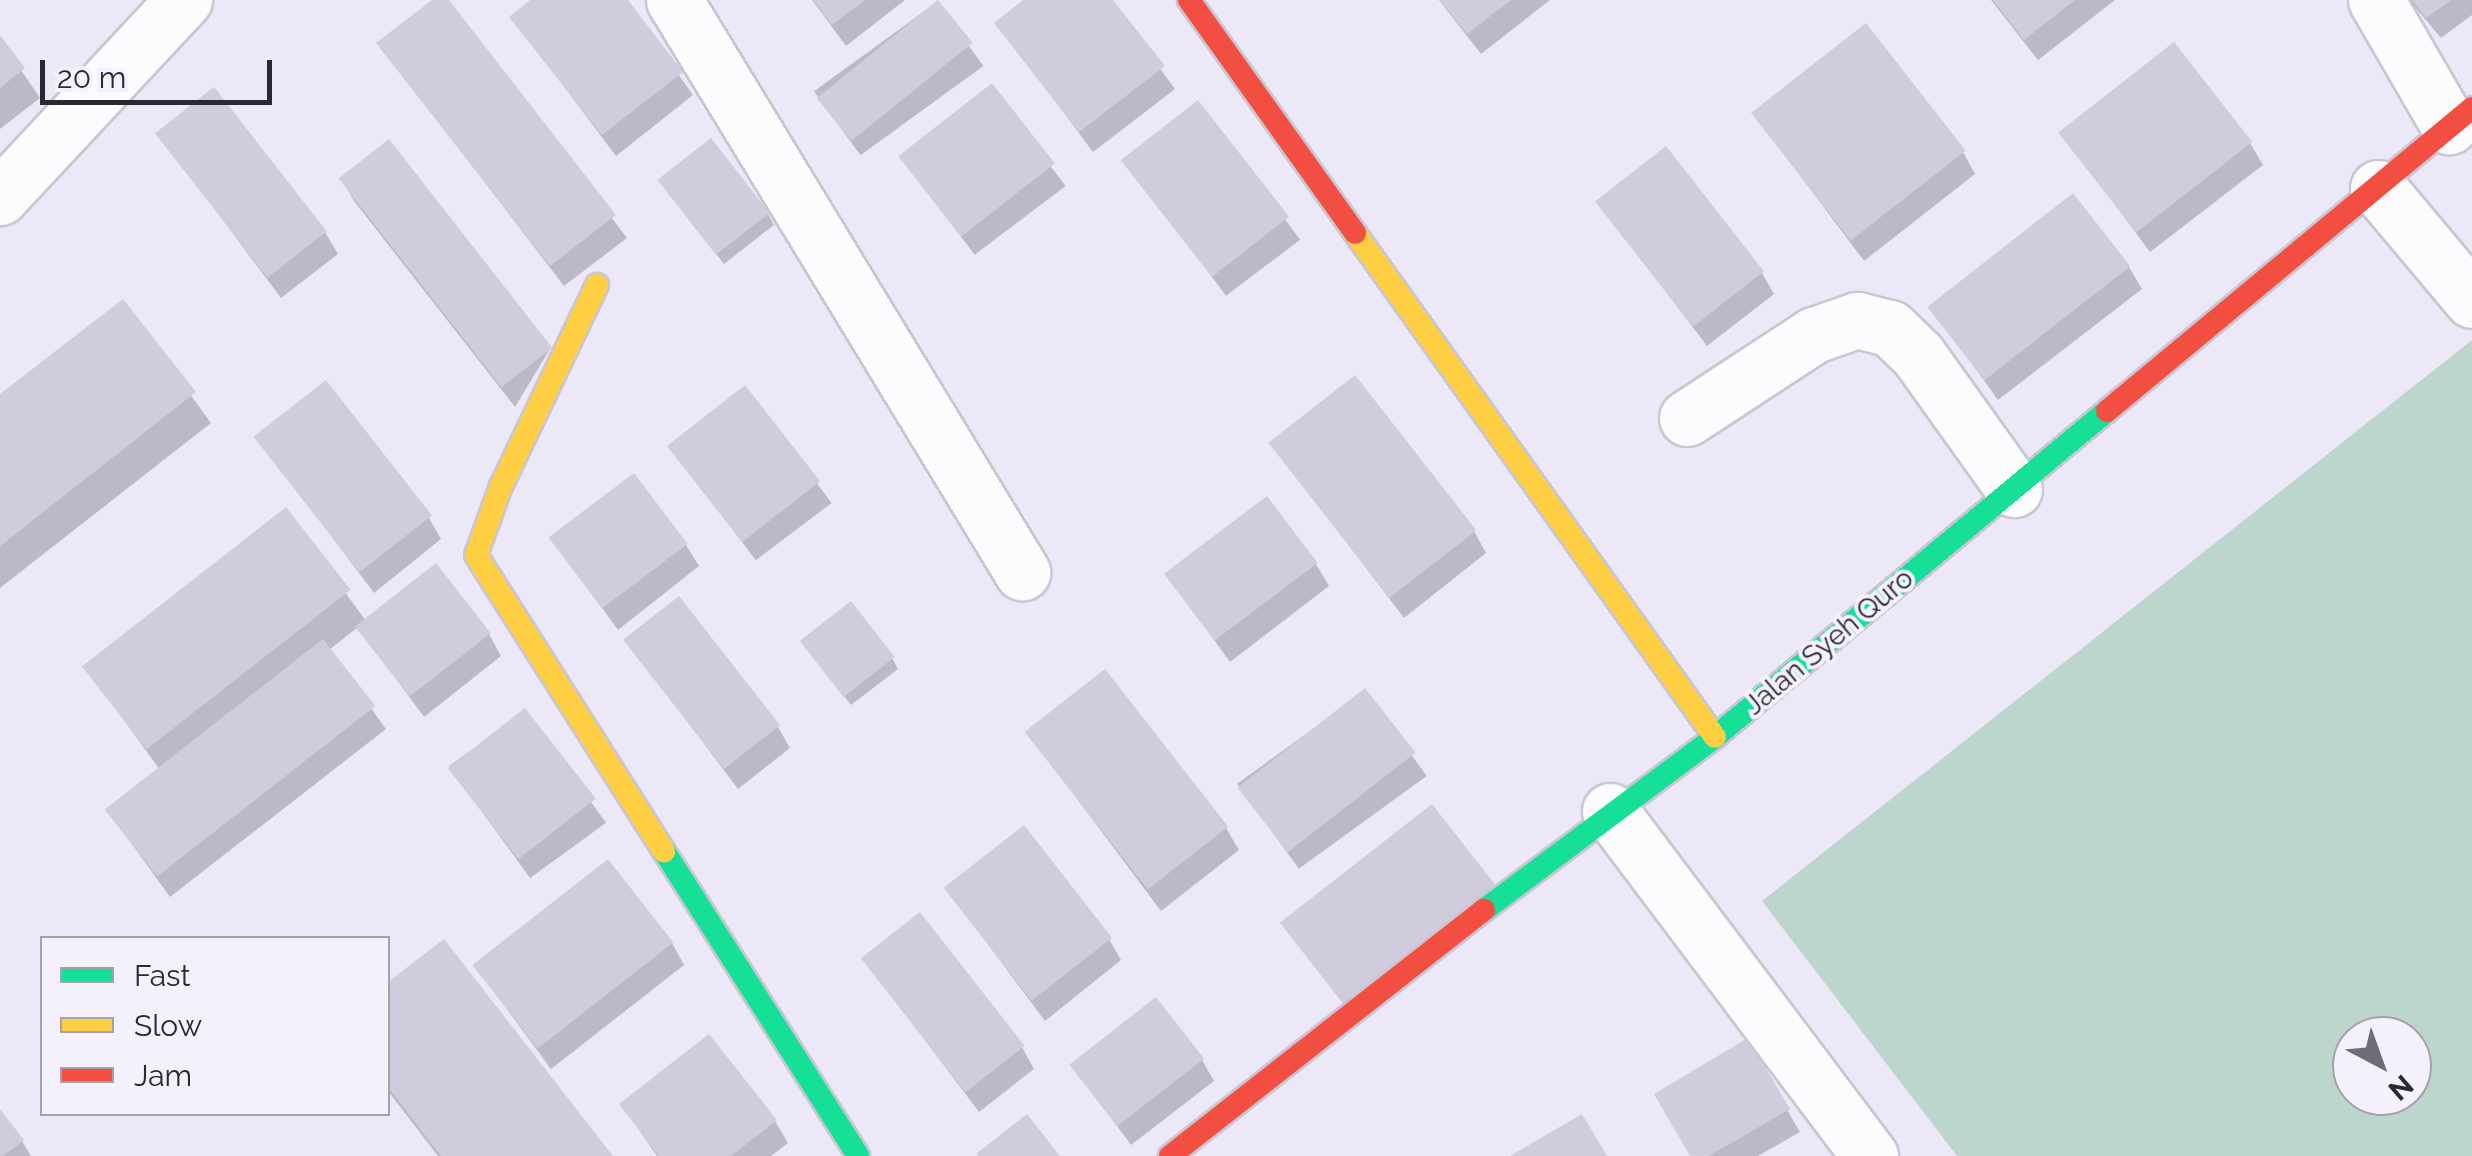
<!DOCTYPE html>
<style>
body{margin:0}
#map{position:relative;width:2472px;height:1156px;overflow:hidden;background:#ece8f8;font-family:Raleway,sans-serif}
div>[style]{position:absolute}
.green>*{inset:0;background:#bcd6ce}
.shadow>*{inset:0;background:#0003;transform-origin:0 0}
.building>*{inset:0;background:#d1ccdd;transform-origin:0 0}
.roads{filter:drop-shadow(2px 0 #c9c6d2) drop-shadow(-2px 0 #c9c6d2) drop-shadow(0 2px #c9c6d2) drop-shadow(0 -2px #c9c6d2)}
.street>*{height:55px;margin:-27.5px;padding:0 27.5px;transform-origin:27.5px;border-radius:27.5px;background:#fcfcfe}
.fast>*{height:22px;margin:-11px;padding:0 11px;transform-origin:11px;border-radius:11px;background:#16e098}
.slow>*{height:22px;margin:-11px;padding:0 11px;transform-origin:11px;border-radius:11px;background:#ffcf43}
.jam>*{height:22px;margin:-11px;padding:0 11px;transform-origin:11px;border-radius:11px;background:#f24e42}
span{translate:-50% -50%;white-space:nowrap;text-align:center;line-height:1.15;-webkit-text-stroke:8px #f4f1fd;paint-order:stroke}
.street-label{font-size:28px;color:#2b2833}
.legend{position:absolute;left:40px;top:936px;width:350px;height:180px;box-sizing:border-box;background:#f4f1fd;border:2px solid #a4a1ac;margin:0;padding:12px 18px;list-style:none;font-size:30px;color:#2b2833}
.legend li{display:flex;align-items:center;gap:20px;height:50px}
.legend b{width:50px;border:2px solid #a4a1ac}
.north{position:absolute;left:2332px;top:1016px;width:100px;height:100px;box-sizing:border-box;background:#f4f1fd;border:2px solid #a4a1ac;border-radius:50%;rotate:139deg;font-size:28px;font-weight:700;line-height:40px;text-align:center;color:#2b2833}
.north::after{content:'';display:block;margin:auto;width:35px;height:45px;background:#6f6b78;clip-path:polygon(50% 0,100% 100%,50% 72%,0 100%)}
.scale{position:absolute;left:40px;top:60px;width:232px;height:45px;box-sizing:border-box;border:5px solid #2b2833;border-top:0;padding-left:12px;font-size:30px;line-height:35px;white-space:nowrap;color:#2b2833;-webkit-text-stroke:8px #f4f1fd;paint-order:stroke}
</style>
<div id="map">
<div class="green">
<i style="clip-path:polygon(evenodd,2472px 340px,2472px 1156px,1957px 1156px,1762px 901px,2472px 340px,2352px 1036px,2412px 1036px,2412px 1096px,2352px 1096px,2352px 1036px)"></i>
</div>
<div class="shadow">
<i style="clip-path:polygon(436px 0,446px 0,627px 238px,564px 286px,379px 44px)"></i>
<i style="clip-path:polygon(534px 0,625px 0,693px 95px,616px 156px,512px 17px)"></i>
<i style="clip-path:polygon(812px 0,905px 0,846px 46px)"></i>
<i style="clip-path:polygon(1028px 0,1110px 0,1175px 89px,1093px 152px,998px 24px)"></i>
<i style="clip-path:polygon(1439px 0,1550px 0,1481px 54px)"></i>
<i style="clip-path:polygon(1991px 0,2115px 0,2038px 60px)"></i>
<i style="clip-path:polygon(2409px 0,2472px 0,2472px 15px,2441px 38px)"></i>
<i style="left:937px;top:2px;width:79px;height:152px;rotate:54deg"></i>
<i style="clip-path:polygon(0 39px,40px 98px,0 129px)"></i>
<i style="left:991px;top:87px;width:124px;height:114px;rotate:53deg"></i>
<i style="left:1198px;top:104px;width:170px;height:93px;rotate:53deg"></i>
<i style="clip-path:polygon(1754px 114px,1963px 152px,1975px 174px,1864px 261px)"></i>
<i style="clip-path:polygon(158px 133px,325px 232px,338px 254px,281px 298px)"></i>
<i style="clip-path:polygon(2062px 133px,2250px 143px,2263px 165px,2150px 252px)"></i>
<i style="clip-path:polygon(342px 179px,550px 349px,515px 407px,354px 201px)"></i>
<i style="clip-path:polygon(667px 191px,768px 214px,774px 225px,724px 264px)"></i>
<i style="clip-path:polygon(1598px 202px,1762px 273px,1774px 294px,1707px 346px)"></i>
<i style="clip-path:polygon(2129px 267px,2142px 289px,1998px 400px,1931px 307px)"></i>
<i style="clip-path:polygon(123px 302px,211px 423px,0 588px,0 398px)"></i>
<i style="left:745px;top:388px;width:144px;height:95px;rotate:53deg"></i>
<i style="clip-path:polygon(257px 437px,429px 518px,441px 539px,374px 593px)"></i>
<i style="clip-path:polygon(1271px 443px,1474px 531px,1486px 553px,1404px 618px)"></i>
<i style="clip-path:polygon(286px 511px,366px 621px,489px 634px,501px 656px,424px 717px,358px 627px,329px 650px,386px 729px,170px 897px,108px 811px,160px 770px,85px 666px)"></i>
<i style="clip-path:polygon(553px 540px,686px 545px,699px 566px,618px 630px)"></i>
<i style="clip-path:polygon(1316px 564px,1329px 586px,1230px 662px,1168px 576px)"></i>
<i style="clip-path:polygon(626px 640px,778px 727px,790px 748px,738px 789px)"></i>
<i style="clip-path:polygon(811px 653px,892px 658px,898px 669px,851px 705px)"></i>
<i style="left:1365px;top:691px;width:105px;height:158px;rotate:54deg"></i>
<i style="left:525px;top:711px;width:138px;height:94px;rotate:54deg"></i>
<i style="clip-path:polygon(1027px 732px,1226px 828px,1239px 850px,1161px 911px)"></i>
<i style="clip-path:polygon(947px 889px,1109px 939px,1121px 960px,1045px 1021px)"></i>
<i style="clip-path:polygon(1507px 909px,1359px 1024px,1283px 922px)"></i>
<i style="clip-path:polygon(443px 942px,610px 1156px,438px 1156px,388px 1091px,388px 985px)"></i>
<i style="clip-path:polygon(672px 943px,684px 965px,551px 1069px,475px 966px)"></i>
<i style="clip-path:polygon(864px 959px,1022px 1047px,1034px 1069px,979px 1112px)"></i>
<i style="clip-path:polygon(1747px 1041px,1800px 1132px,1758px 1156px,1692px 1156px)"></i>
<i style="clip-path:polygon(1202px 1060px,1214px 1081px,1131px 1145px,1073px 1066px)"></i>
<i style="clip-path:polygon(622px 1105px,775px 1121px,788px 1143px,771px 1156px,657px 1156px)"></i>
<i style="clip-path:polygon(0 1113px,22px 1141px,31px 1156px,0 1156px)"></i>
</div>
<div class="building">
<i style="clip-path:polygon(432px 0,449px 0,616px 215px,550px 266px,376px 43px)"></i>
<i style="clip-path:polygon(530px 0,628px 0,683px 72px,602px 135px,509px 17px)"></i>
<i style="clip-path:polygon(813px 0,865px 0,832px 25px)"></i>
<i style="left:938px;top:0;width:55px;height:156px;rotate:51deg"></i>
<i style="clip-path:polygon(1023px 0,1113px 0,1165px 66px,1079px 132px,994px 23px)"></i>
<i style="clip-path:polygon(1440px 0,1511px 0,1467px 34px)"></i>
<i style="clip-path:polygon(1993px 0,2075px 0,2024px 40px)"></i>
<i style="clip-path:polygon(2412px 0,2451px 0,2426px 18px)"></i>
<i style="left:1866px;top:23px;width:162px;height:146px;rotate:52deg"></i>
<i style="clip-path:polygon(0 35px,25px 68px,0 88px)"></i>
<i style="left:2174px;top:42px;width:127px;height:147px;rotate:52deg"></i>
<i style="left:992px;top:83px;width:102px;height:119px;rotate:52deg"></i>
<i style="left:214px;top:87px;width:183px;height:75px;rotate:52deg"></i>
<i style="left:1198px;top:100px;width:148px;height:98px;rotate:52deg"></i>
<i style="left:711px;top:138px;width:95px;height:68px;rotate:52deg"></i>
<i style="left:389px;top:139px;width:265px;height:64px;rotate:52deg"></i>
<i style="left:1666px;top:146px;width:159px;height:90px;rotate:52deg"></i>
<i style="left:2073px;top:193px;width:93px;height:185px;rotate:52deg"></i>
<i style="clip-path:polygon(123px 299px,196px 392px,0 546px,0 394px)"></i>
<i style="left:1355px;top:375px;width:197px;height:110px;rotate:52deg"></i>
<i style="left:326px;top:380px;width:172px;height:92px;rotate:52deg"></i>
<i style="left:745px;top:385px;width:122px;height:99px;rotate:52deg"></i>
<i style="left:634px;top:473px;width:89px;height:107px;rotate:53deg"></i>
<i style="left:1267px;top:496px;width:84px;height:129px;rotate:53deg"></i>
<i style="left:286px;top:507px;width:105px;height:259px;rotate:52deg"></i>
<i style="left:436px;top:563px;width:89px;height:103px;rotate:52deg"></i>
<i style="left:679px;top:596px;width:164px;height:71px;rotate:52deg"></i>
<i style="left:851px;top:601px;width:71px;height:65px;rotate:52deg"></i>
<i style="left:323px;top:639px;width:85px;height:277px;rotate:52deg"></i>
<i style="left:1105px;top:669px;width:200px;height:102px;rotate:52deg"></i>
<i style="left:1365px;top:688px;width:82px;height:162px;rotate:52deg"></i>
<i style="left:525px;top:708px;width:115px;height:98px;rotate:52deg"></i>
<i style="left:1432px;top:804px;width:105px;height:193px;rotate:52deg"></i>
<i style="left:1024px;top:825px;width:143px;height:102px;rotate:52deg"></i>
<i style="left:608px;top:859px;width:106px;height:172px;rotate:52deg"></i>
<i style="left:920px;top:912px;width:170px;height:75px;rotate:52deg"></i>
<i style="clip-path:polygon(444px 939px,613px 1156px,441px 1156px,388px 1087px,388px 982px)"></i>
<i style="left:1156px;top:997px;width:78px;height:110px;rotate:52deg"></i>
<i style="clip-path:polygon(709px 1034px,777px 1120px,731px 1156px,659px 1156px,619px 1104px)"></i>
<i style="clip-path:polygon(1748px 1038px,1790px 1109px,1709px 1156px,1690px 1156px,1654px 1094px)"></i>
<i style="clip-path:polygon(0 1109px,24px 1140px,3px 1156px,0 1156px)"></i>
<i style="clip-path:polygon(1027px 1114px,1060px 1156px,978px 1156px,976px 1154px)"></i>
<i style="clip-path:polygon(1582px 1114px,1607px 1156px,1510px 1156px)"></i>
</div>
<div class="roads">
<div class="street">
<i style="left:674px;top:0;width:670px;rotate:58.68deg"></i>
<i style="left:2376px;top:0;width:146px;rotate:59.9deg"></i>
<i style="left:2378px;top:188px;width:146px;rotate:50deg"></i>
<i style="left:0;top:197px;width:270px;rotate:-47deg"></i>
<i style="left:1687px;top:418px;width:152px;rotate:-33.2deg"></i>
<i style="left:1814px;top:335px;width:46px;rotate:-19.2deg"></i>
<i style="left:1857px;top:320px;width:34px;rotate:14deg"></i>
<i style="left:1890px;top:328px;width:39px;rotate:44deg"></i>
<i style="left:1918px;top:355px;width:165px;rotate:54.4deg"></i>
<i style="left:1610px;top:811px;width:432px;rotate:53deg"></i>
</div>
<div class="fast">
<i style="left:664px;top:851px;width:361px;rotate:57.5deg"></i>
<i style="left:1484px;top:910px;width:289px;rotate:-36.8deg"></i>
<i style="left:1715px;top:737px;width:510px;rotate:-39.75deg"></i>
</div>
<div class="slow">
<i style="left:1355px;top:233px;width:619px;rotate:54.46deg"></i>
<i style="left:597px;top:285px;width:223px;rotate:115.5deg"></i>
<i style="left:501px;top:486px;width:73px;rotate:109.9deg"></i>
<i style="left:476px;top:555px;width:351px;rotate:57.6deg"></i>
</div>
<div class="jam">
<i style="left:1189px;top:0;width:286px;rotate:54.5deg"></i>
<i style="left:2107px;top:411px;width:474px;rotate:-39.7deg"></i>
<i style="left:1170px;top:1156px;width:399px;rotate:-38.1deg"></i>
</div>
</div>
<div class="street-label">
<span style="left:1829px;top:642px;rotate:-40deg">Jalan Syeh Quro</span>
</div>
<ul class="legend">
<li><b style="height:12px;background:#16e098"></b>Fast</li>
<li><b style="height:12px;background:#ffcf43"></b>Slow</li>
<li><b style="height:12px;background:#f24e42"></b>Jam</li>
</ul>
<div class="north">N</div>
<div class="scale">20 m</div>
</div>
